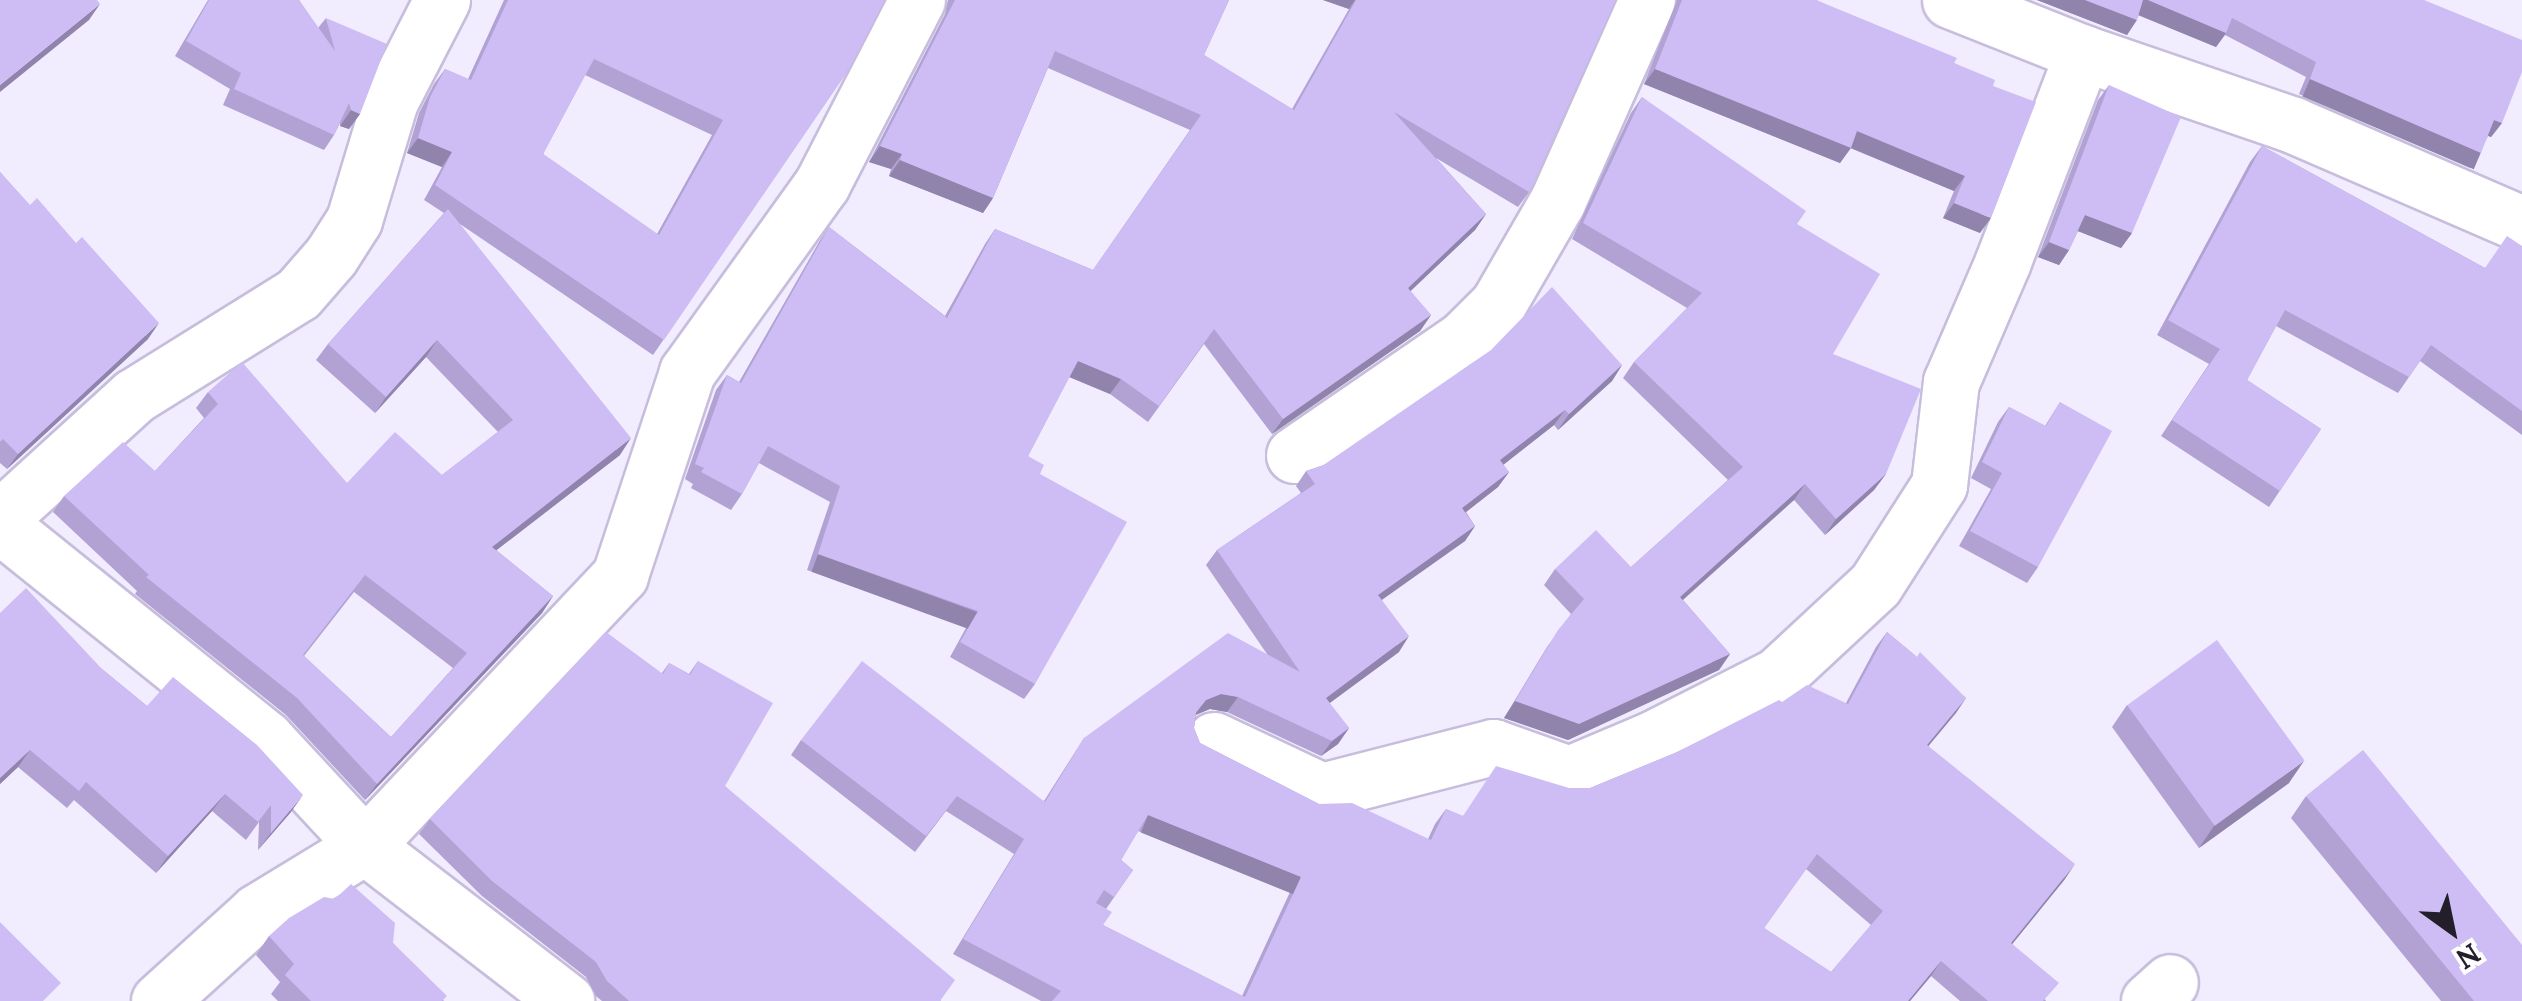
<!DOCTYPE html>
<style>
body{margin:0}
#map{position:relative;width:2522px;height:1001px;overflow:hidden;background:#f2ecff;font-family:Lora,serif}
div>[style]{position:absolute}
.roads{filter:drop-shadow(2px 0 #c7bddc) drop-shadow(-2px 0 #c7bddc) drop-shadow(0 2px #c7bddc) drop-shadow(0 -2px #c7bddc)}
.minor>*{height:55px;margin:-27.5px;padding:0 27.5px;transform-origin:27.5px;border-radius:27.5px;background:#fff}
.wall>*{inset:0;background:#b1a2d3}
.shaded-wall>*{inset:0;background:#9084ac;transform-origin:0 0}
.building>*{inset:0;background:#cebcf5;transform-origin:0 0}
span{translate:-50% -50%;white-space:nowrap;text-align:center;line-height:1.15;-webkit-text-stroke:8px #fdfdfd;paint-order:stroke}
.north{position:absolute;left:2402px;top:881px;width:100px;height:100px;-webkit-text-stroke:8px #fdfdfd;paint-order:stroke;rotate:147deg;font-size:28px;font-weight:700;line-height:40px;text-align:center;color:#221f2a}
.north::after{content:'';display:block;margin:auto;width:35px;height:45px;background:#221f2a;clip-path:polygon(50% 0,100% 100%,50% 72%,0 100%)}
</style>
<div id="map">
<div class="roads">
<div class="minor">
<i style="left:1950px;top:0;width:143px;rotate:21.7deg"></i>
<i style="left:2083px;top:53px;width:222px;rotate:18.9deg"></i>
<i style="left:2293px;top:125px;width:249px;rotate:23.4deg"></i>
<i style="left:1294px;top:455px;width:205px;rotate:-34.5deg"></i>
<i style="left:1463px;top:339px;width:49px;rotate:-45deg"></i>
<i style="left:1498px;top:304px;width:118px;rotate:-60deg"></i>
<i style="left:1557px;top:202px;width:221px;rotate:-66deg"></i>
<i style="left:0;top:518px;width:181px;rotate:-42.3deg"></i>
<i style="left:134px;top:396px;width:193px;rotate:-31.9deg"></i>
<i style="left:298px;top:294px;width:50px;rotate:-49deg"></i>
<i style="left:331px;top:256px;width:43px;rotate:-57.4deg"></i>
<i style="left:354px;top:220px;width:124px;rotate:-73.2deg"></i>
<i style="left:390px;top:101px;width:114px;rotate:-62.8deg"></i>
<i style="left:0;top:525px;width:341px;rotate:38.8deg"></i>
<i style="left:266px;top:739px;width:146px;rotate:47.2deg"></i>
<i style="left:365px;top:846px;width:254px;rotate:37.6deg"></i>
<i style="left:1214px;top:740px;width:119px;rotate:25.3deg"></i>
<i style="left:1322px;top:791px;width:177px;rotate:-14.4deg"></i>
<i style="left:1493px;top:747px;width:81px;rotate:19.6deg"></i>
<i style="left:1569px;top:774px;width:90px;rotate:-22.9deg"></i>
<i style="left:1652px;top:739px;width:141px;rotate:-26.9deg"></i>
<i style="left:1778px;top:675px;width:132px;rotate:-42.9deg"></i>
<i style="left:1875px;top:585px;width:119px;rotate:-57.4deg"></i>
<i style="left:1939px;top:485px;width:104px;rotate:-83.4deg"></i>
<i style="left:1951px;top:382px;width:132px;rotate:-66.7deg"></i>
<i style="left:2003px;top:261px;width:223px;rotate:-69deg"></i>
<i style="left:159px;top:1001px;width:132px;rotate:-42.2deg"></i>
<i style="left:257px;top:912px;width:127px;rotate:-31.4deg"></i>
<i style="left:365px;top:846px;width:372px;rotate:-46.7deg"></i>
<i style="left:620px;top:575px;width:214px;rotate:-71.7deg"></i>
<i style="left:687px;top:372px;width:231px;rotate:-54.3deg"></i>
<i style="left:822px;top:184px;width:207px;rotate:-62.7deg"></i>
<i style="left:2149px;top:1001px;width:28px;rotate:-42deg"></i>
</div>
</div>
<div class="wall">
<i style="clip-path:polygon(208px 0,299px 0,318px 28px,326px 18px,360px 114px,349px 129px,340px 126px,340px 123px,334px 135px,324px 150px,223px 105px,230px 89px,175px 56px)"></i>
<i style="clip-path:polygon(evenodd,504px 0,885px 0,851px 66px,653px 355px,460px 224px,620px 455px,496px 550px,553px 596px,542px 613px,365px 800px,286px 715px,135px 594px,137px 591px,53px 512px,64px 496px,155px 471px,204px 418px,196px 408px,208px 392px,347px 483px,442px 475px,498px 432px,426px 357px,375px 413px,316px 360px,328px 344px,444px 213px,424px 200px,442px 167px,407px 153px,419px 113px,434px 84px,445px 69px,468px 79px,504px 0,585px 75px,712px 135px,657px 234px,543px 154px,585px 75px,504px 0,354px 592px,453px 668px,391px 737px,304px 656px,354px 592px)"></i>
<i style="clip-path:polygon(948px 0,1229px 0,1204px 55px,1292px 109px,1349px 9px,1323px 0,1616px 0,1529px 192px,1518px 207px,1436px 158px,1486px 214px,1475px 230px,1410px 291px,1431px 315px,1420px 331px,1272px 434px,1204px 344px,1148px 422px,1110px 394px,1069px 377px,1028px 456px,1040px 474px,1035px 684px,1024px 699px,950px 657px,967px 626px,807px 570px,830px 502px,759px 463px,742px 494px,731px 510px,691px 488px,693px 484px,685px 479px,716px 390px,727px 375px,739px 382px,819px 242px,829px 227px,945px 316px,985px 244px,995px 229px,1093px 270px,1190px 130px,1048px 68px,993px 198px,983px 213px,889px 176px,891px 169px,869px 162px,945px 14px)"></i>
<i style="clip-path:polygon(1677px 0,1816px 0,1954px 63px,1993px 86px,1980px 233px,1943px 218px,1954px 191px,1850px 148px,1840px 163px,1644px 84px)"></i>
<i style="clip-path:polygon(2037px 0,2424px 0,2502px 123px,2491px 137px,2488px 136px,2470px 168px,2299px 94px,2306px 77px,2225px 35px,2216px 47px,2139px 15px,2127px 35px)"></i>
<i style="clip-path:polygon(2109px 85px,2132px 233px,2121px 248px,2078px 231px,2069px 250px,2059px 265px,2038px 257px,2098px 100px)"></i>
<i style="clip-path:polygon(1642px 97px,1797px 224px,1833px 354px,1886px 474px,1874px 490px,1825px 535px,1794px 500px,1683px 600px,1730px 654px,1719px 670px,1568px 740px,1504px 718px,1547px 647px,1571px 614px,1544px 585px,1555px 569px,1631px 567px,1728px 480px,1623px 378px,1634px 362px,1687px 308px,1572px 239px,1631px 113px)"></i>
<i style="clip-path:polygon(2262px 146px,2485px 268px,2522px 246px,2522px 435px,2420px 361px,2398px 393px,2276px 326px,2247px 380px,2321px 429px,2269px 507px,2161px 436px,2209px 364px,2157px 335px,2250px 162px)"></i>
<i style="clip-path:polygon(0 172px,148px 339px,7px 469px,0 463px)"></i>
<i style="clip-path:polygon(evenodd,1622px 365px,1612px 381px,1558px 430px,1554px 425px,1503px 465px,1509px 472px,1498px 487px,1466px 512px,1475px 526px,1465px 541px,1382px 600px,1399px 652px,1329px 703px,1349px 728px,1338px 744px,1321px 756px,1227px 712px,1210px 709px,1196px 715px,1194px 728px,1200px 743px,1319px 804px,1428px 839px,1435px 824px,1446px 809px,1462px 816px,1569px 788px,1590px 788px,1675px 753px,1782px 702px,1846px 703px,1876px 647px,1887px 632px,1966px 698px,1928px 746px,2065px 879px,2012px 944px,2046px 1001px,1960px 1001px,1931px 976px,1910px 1001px,1041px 1001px,953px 954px,1014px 854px,946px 811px,915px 852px,791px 755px,801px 740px,1044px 801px,1084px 738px,1267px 654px,1206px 565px,1217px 550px,1301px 493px,1296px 486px,1306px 471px,1622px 365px,1138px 831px,1290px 892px,1242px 996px,1103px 925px,1106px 909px,1133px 870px,1121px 860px,1138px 831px,1622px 365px,1806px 869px,1871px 925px,1831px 972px,1764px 928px,1806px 869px)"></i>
<i style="clip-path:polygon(2060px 402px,2038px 567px,2027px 583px,1959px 546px,1991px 489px,1971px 478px,1998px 422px,2009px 407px,2045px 426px)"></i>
<i style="clip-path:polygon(0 613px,102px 669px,147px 706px,291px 812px,258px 850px,259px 822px,246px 840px,212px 811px,156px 873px,74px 800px,67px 808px,18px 767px,0 784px)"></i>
<i style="clip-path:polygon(698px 661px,725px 786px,941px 1001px,602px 1001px,596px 996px,586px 977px,482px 896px,419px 834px,430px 819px,662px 673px,669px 663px,689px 674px)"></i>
<i style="clip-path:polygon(2127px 705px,2289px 783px,2199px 848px,2112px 727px)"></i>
<i style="clip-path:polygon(2306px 796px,2522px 1001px,2441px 1001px,2291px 818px)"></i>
<i style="clip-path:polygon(269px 936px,393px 943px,444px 1001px,278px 1001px,271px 994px,280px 982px,256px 955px)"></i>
</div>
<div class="shaded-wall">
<i style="clip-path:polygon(1323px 0,1355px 0,1349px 9px)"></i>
<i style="clip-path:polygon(2037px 0,2085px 0,2137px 20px,2127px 35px)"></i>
<i style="clip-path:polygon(2142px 0,2148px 0,2226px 33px,2216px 47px,2133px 13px)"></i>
<i style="clip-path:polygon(100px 4px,89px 20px,0 92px,0 85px)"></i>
<i style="clip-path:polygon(1655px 69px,1857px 131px,1965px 176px,1954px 191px,1851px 148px,1840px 163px,1644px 84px)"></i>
<i style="left:2310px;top:79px;width:186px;height:19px;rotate:23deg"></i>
<i style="clip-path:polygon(351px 110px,360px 114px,349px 129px,340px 126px)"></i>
<i style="clip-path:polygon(2494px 120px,2502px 123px,2491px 137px,2484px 134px)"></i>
<i style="clip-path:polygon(418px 138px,452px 152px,442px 167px,407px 153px)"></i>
<i style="clip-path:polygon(880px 146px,902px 154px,891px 169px,869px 162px)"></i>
<i style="clip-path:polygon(900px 160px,993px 198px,983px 213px,889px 176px)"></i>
<i style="clip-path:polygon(1954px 203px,1991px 218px,1980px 233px,1943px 218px)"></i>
<i style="clip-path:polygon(1486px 214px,1475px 230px,1397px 304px,1408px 288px)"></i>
<i style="clip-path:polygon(2085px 215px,2132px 233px,2121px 248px,2075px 230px)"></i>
<i style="clip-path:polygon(2049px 242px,2069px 250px,2059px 265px,2038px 257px)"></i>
<i style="clip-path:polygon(1431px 315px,1420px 331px,1272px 434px,1283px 419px)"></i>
<i style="clip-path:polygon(159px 323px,148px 339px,7px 469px,18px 454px)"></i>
<i style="clip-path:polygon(437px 340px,426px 357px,375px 413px,386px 397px)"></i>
<i style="clip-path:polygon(1078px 361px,1121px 379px,1110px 394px,1067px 376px)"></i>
<i style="clip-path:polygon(1622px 365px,1612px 381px,1558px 430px,1569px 414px)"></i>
<i style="clip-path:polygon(1565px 410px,1554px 425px,1489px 476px,1500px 460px)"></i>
<i style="clip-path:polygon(631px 438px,620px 455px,480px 563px,492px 547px)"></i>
<i style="clip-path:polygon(1509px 472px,1498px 487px,1452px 523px,1462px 508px)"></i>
<i style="clip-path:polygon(1886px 474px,1874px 490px,1825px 535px,1836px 519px)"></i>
<i style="clip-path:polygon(1805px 484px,1794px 500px,1668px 613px,1680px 597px)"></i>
<i style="clip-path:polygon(1475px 526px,1465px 541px,1367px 610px,1378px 595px)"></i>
<i style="left:818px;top:554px;width:170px;height:19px;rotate:20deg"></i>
<i style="clip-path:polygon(553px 596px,542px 613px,365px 800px,377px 784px)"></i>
<i style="clip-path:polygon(1409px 636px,1399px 652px,1315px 714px,1326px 698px)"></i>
<i style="clip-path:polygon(1730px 654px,1719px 670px,1568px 740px,1504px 718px,1515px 701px)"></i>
<i style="clip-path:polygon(1221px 694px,1238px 697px,1227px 712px,1210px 709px,1195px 715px,1185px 728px,1206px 700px)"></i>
<i style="clip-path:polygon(1966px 698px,1956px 713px,1916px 761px,1927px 745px)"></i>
<i style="clip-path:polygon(1349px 728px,1338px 744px,1321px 756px,1332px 741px)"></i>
<i style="clip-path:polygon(30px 750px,18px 767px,0 784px,0 778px)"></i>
<i style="clip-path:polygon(2304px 761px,2289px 783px,2199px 848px,2214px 826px)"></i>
<i style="clip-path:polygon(225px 794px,212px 811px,156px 873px,168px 856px)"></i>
<i style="clip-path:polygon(303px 795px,291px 812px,258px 850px,271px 833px)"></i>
<i style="left:1148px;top:815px;width:165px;height:19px;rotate:22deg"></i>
<i style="clip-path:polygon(2075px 864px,2065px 879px,2001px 958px,2011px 943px)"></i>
<i style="clip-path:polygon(1941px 961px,1931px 976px,1910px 1001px,1908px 1001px)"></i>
</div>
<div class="building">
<i style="clip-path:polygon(0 0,97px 0,100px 4px,0 85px)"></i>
<i style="clip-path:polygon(209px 0,299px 0,335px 51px,326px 18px,387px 44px,360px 114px,351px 110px,349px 103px,334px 135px,234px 89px,241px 73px,186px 41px)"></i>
<i style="clip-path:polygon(evenodd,508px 0,885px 0,851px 66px,664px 340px,435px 185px,452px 152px,418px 138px,430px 97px,445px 69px,471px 80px,508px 0,594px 59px,723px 120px,659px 235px,543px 154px,594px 59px)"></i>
<i style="clip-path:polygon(955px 0,1229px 0,1204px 55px,1294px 110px,1356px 0,1616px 0,1529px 192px,1394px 112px,1486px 214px,1408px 288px,1431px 315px,1283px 419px,1214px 329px,1159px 406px,1121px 379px,1078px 361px,1028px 456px,1044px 465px,1040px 474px,1127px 522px,1035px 684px,960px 642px,978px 611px,818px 554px,840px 486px,768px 446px,742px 494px,701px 472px,704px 468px,695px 464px,727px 375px,741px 383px,829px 227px,947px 318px,995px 229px,1093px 270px,1201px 115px,1055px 51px,993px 198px,900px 160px,902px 154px,880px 146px)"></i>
<i style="clip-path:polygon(1682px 0,1816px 0,1957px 58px,1954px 63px,1995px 80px,1993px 86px,2036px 102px,1991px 218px,1954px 203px,1965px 176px,1857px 131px,1851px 148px,1655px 69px)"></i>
<i style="clip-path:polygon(2085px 0,2143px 0,2137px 20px)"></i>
<i style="clip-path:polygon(2148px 0,2424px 0,2522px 40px,2522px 72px,2502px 123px,2494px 120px,2481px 153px,2310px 79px,2316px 62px,2232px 18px,2226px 33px)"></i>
<i style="clip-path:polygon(2109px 85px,2181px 117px,2132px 233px,2085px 215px,2069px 250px,2049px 242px)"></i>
<i style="clip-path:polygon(1642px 97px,1806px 211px,1797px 224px,1880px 274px,1833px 354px,1921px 389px,1886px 474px,1836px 519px,1805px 484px,1680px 597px,1730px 654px,1579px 724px,1515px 701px,1558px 630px,1584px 599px,1555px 569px,1596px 530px,1631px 567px,1743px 467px,1634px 362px,1702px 293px,1583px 223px)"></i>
<i style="clip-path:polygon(2262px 146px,2485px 268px,2507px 236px,2522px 246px,2522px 411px,2431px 345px,2409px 377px,2285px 310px,2247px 380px,2321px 429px,2280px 491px,2172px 420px,2220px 349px,2168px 320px)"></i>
<i style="clip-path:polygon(0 172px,30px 205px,37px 198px,76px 243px,82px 237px,159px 323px,18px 454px,3px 439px,0 442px)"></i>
<i style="clip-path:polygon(evenodd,448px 209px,631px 438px,492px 547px,553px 596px,377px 784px,297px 698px,146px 577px,149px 575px,64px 496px,123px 442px,155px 471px,218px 404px,208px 392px,242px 362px,347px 483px,395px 432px,442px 475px,513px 420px,437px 340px,386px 397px,328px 344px,448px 209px,365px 575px,467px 653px,391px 737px,303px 655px,365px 575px)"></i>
<i style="clip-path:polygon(evenodd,1552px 287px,1622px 365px,1569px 414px,1565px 410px,1500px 460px,1509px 472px,1462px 508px,1475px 526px,1378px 595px,1409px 636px,1326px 698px,1349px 728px,1332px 741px,1238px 697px,1221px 694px,1206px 700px,1196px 712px,1194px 728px,1200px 743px,1319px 804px,1352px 803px,1431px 840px,1446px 809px,1463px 816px,1496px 766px,1569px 788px,1590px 788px,1675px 753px,1779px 700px,1782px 702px,1807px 685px,1848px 704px,1887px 632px,1917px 657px,1920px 652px,1966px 698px,1927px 745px,2075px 864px,2011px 943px,2059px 983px,2043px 1001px,1988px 1001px,1941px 961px,1908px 1001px,1052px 1001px,1061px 991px,963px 939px,1024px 839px,957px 796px,926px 836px,801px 740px,862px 661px,1045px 802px,1084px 738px,1228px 633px,1300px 672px,1217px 550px,1315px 484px,1306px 471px,1322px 466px,1491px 350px,1552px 287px,1148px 815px,1301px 877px,1245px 997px,1103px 925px,1112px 912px,1096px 903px,1104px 890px,1114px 897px,1133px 870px,1121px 860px,1148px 815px,1552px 287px,1817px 854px,1883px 911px,1831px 972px,1764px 928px,1817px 854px)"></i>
<i style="clip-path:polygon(2060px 402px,2112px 431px,2038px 567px,1970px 531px,2002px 473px,1982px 462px,2009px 407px,2046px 426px)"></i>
<i style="clip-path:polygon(26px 588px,102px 669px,147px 706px,173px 677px,257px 745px,303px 795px,271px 833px,271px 805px,258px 822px,225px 794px,168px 856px,86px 782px,79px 791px,30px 750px,0 778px,0 613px)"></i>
<i style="clip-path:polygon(606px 632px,663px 674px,669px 663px,690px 675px,698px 661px,773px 703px,725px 786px,955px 980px,940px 1001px,629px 1001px,607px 981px,596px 962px,492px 881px,430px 819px)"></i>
<i style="left:2217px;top:640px;width:149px;height:111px;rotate:54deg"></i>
<i style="clip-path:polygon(2363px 750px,2522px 945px,2522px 1001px,2474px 1001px,2306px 796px)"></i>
<i style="clip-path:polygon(351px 884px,395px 923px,393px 943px,447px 996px,442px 1001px,311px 1001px,285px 975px,294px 964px,269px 936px,289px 918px,324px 897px,335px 899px)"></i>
<i style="clip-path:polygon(0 922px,61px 983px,43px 1001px,0 1001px)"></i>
</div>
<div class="north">N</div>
</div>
